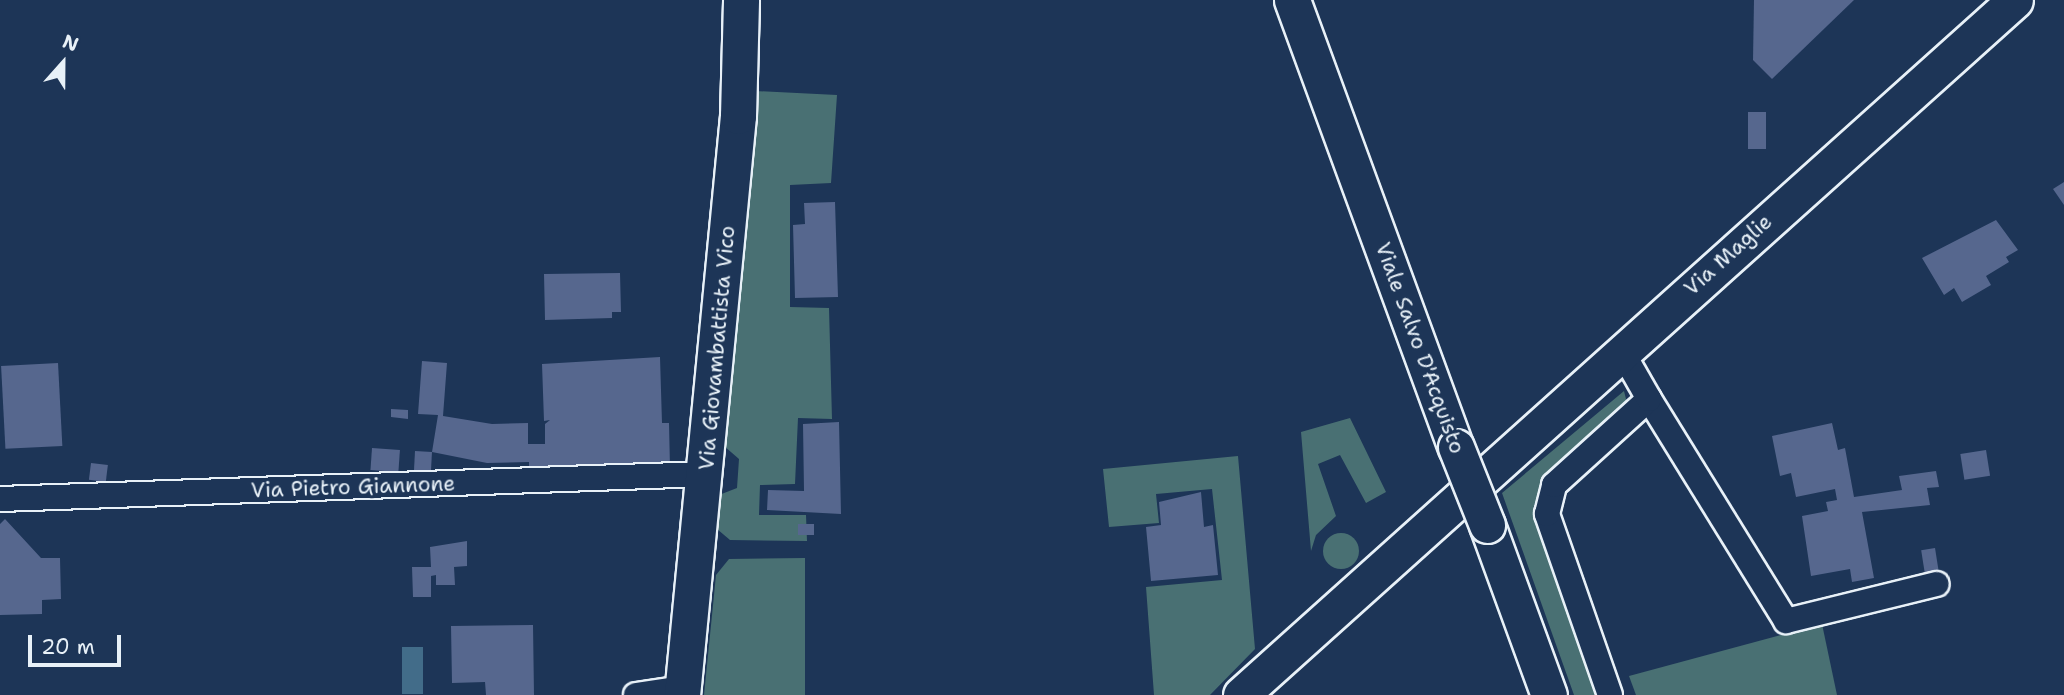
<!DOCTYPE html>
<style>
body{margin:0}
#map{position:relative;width:2064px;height:695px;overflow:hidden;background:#1d3557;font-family:"Shantell Sans",sans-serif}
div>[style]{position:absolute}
.green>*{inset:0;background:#497073}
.round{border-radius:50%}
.water>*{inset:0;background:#426c89;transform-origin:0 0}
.building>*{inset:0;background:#56678e;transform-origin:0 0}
.roads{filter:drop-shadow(2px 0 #e8f1f8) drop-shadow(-2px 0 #e8f1f8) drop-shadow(0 2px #e8f1f8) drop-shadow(0 -2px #e8f1f8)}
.street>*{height:24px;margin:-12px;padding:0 12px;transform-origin:12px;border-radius:12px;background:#1d3557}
.secondary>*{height:35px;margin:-17.5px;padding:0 17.5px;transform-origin:17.5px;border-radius:17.5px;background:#1d3557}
.bridges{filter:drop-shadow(2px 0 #e8f1f8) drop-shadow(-2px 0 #e8f1f8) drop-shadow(0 2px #e8f1f8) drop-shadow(0 -2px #e8f1f8)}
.secondary-bridge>*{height:35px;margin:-17.5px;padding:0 17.5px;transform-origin:17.5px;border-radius:17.5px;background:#1d3557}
span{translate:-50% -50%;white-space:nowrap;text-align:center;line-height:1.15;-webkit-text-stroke:6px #1d3557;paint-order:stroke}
.street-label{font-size:21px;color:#e8f1f8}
.north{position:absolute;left:28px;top:28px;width:70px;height:70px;-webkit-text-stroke:5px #1d3557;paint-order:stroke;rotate:21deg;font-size:19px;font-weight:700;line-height:28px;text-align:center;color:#e8f1f8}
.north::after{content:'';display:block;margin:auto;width:24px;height:32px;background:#e8f1f8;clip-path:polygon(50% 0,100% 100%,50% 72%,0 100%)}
.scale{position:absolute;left:28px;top:635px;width:93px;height:32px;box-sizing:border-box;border:4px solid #e8f1f8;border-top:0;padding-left:9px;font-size:21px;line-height:24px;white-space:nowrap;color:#e8f1f8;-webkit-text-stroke:5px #1d3557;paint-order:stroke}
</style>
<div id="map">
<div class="green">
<i style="clip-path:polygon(755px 91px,837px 95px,831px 183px,790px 185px,790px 307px,829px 308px,832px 419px,798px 418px,795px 484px,760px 485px,759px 515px,806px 515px,807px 541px,730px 540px,717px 529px,719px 495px,737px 488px,739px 459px,724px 446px)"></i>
<i style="clip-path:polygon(1624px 391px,1627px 403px,1541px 486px,1533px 509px,1596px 695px,1574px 695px,1502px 493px)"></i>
<i style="clip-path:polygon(1350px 418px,1386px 492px,1366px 503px,1340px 455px,1318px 464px,1336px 516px,1316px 535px,1311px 551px,1301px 432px)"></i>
<i style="clip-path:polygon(1238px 456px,1255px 649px,1210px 695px,1154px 695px,1146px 587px,1222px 580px,1212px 489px,1156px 494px,1159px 523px,1109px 527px,1103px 469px)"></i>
<i class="round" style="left:1323px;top:533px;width:36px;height:36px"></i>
<i style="clip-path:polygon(805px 558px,805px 695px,704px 695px,716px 575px,729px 559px)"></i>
<i style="clip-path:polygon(1822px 624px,1837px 695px,1636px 695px,1629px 676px)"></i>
</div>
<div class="water">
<i style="left:402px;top:647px;width:21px;height:47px"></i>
</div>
<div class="building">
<i style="clip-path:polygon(1754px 0,1854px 0,1772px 79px,1753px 60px)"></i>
<i style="left:1748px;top:112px;width:18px;height:37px"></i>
<i style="clip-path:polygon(2064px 182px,2064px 205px,2053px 189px)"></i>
<i style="clip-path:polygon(835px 202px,838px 297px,795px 298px,793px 225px,805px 224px,804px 203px)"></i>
<i style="clip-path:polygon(1996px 220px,2018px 250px,2006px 257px,2009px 262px,1986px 276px,1991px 285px,1962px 302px,1954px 288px,1944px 295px,1922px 258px)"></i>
<i style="clip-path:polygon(620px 273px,621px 312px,612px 312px,612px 318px,545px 320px,544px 274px)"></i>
<i style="clip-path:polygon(660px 357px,662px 423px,669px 423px,670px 468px,529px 470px,529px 462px,487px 463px,432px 452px,438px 415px,418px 414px,422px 361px,447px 363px,443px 416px,492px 424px,528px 423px,528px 444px,545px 444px,545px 424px,550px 420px,544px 421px,542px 364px)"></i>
<i style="left:58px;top:363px;width:83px;height:57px;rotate:87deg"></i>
<i style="clip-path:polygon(391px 409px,408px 410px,408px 419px,391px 417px)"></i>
<i style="clip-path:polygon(839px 422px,841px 514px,767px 510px,768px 490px,804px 491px,803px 424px)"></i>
<i style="clip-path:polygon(1832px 423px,1838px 450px,1845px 448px,1854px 497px,1902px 490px,1899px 476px,1936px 471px,1939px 487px,1927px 488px,1930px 505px,1862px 512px,1874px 578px,1852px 582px,1850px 569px,1811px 576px,1802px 516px,1828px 511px,1826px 502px,1837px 500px,1835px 489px,1796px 497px,1791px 473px,1780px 476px,1772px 436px)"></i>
<i style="left:372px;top:448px;width:28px;height:22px;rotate:4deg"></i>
<i style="left:1986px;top:450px;width:26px;height:26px;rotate:81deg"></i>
<i style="left:415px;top:451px;width:17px;height:23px;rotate:3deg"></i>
<i style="left:91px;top:463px;width:17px;height:17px;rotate:7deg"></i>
<i style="clip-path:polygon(1201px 492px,1204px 527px,1213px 525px,1218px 575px,1151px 581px,1146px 527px,1161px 525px,1159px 502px)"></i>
<i style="clip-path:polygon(5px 519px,41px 558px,60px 558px,61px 599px,42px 600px,42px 614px,0 615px,0 524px)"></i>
<i style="left:798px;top:524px;width:16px;height:11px"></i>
<i style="clip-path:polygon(467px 541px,467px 566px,454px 567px,455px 585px,436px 585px,436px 575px,431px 576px,431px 597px,413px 597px,412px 567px,431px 567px,430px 547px)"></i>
<i style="left:1935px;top:548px;width:24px;height:14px;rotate:81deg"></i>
<i style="clip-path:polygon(533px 625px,534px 695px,486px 695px,485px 682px,452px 683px,451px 626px)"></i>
</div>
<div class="roads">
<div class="street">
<i style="left:1649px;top:399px;width:261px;rotate:58.3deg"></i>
<i style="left:1786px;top:621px;width:155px;rotate:-13.8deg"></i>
<i style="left:0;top:499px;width:705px;rotate:-2.03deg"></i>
<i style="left:636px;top:695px;width:48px;rotate:-8.5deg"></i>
<i style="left:1610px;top:695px;width:192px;rotate:-109.2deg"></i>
<i style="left:1547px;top:514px;width:30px;rotate:-76deg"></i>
<i style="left:1554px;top:485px;width:128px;rotate:-42.2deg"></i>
<i style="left:1649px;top:399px;width:56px;rotate:-119.7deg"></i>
</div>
<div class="secondary">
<i style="left:1292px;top:0;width:476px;rotate:69.9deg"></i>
<i style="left:1487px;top:525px;width:181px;rotate:70deg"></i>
<i style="left:682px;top:695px;width:582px;rotate:-84.48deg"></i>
<i style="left:738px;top:116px;width:116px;rotate:-88.5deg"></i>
<i style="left:1241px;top:695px;width:1040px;rotate:-41.92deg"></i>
</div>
</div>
<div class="bridges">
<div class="secondary-bridge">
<i style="left:1456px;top:447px;width:84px;rotate:68.3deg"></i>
</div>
</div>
<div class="street-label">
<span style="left:1728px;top:255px;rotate:-42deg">Via Maglie</span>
<span style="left:717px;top:348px;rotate:-85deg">Via Giovambattista Vico</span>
<span style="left:1420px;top:348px;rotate:70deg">Viale Salvo D'Acquisto</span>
<span style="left:353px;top:487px;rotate:-2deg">Via Pietro Giannone</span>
</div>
<div class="north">N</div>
<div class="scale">20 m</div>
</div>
